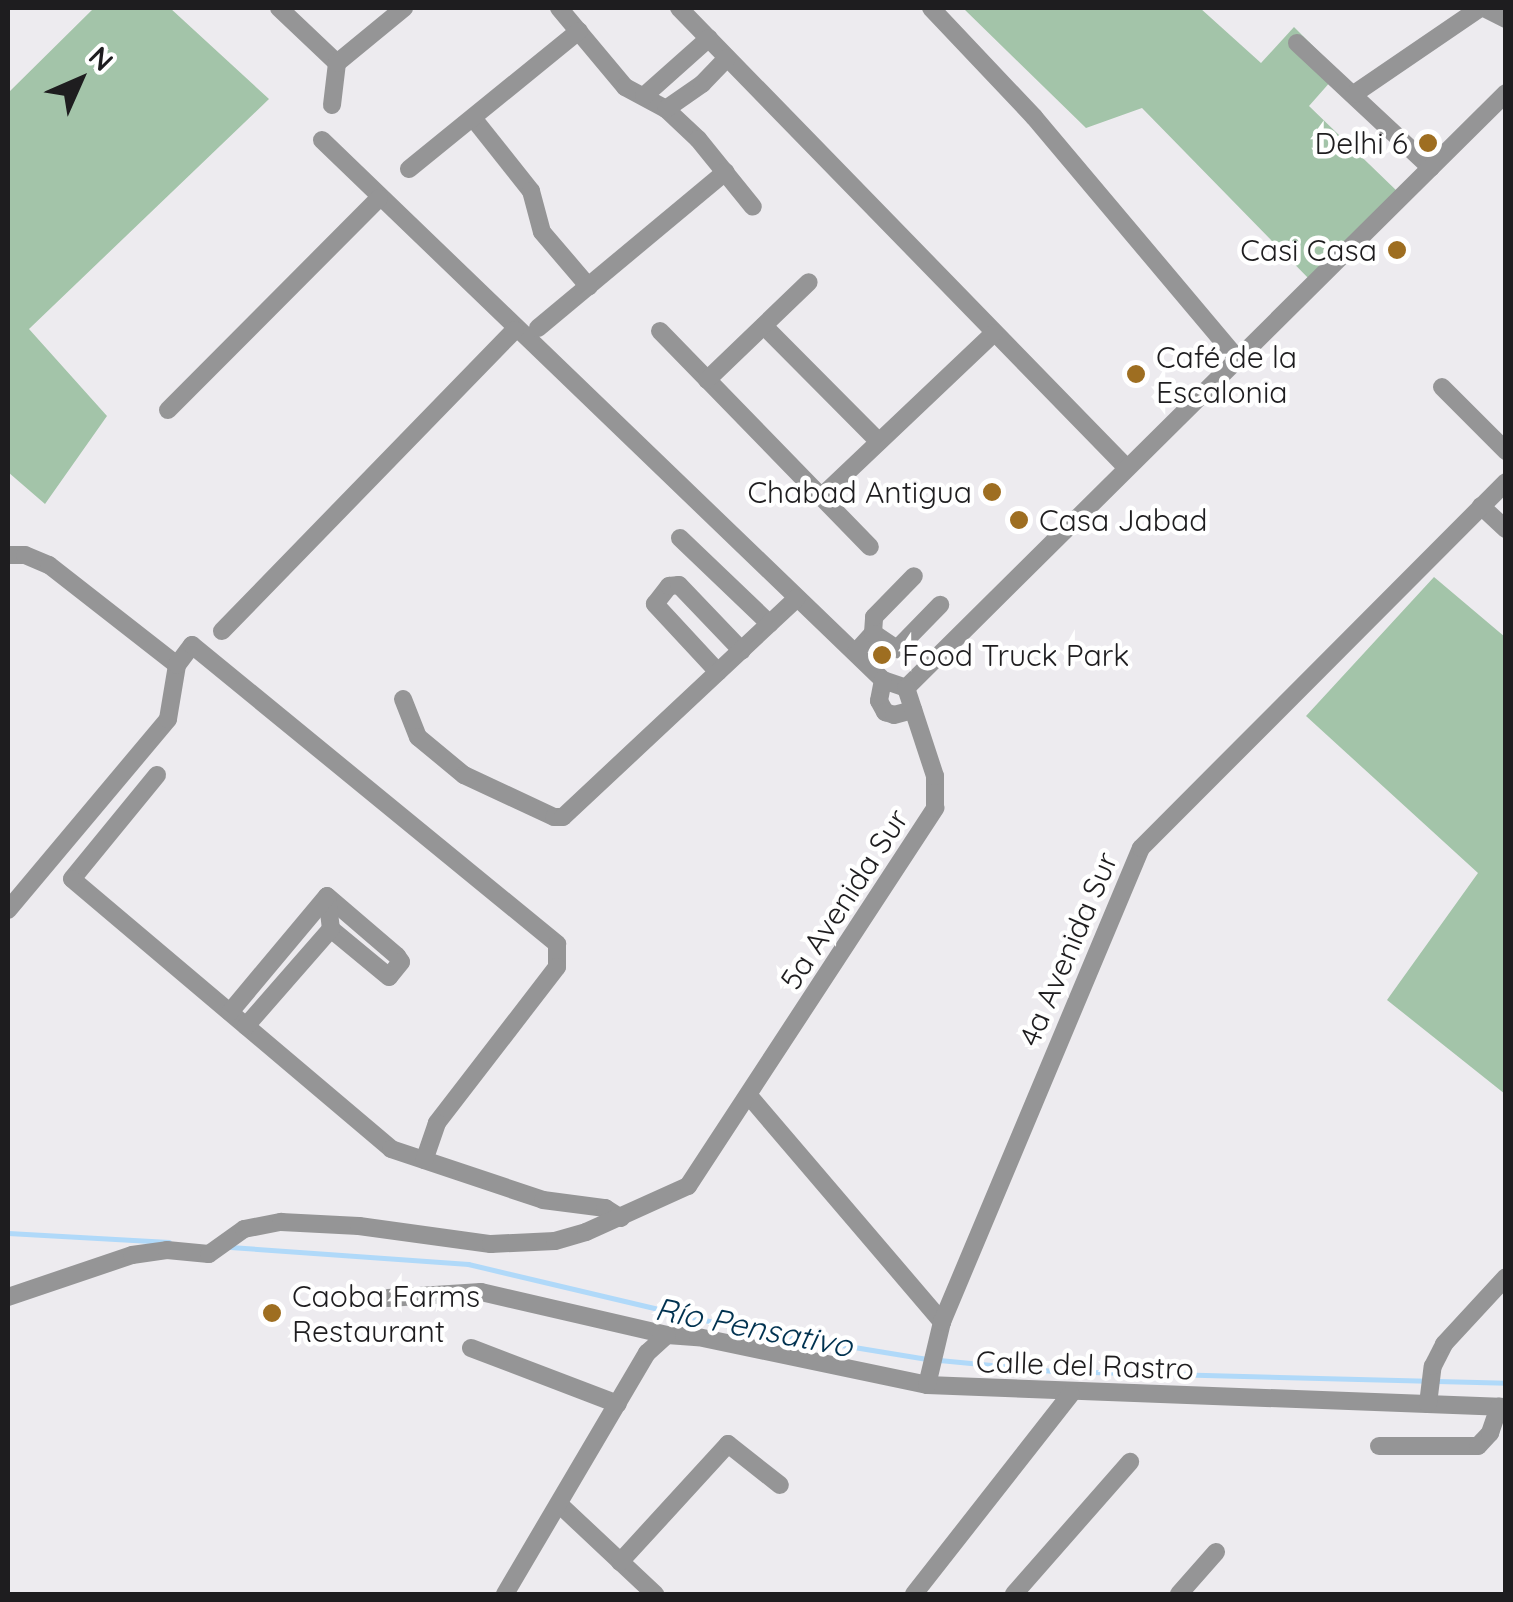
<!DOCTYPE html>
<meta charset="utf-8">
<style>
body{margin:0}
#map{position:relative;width:1513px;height:1602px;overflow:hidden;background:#edebef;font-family:Quicksand,sans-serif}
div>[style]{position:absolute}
.green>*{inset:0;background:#a3c4a9}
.stream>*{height:5px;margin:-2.5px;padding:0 2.5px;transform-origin:2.5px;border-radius:2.5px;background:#b0d9f9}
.minor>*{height:18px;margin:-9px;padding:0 9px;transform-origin:9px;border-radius:9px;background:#959596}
.dots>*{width:28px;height:28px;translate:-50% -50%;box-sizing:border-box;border:5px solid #fff;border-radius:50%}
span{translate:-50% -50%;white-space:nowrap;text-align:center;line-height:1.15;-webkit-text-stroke:9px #fff;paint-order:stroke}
.poi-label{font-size:30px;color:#1e1d1f}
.right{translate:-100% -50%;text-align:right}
.left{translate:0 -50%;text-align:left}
.street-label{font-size:30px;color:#1e1d1f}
.water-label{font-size:32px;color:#003250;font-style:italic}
.frame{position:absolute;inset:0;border:10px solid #1e1d1f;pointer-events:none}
.north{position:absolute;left:30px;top:30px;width:100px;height:100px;-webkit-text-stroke:8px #fff;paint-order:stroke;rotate:45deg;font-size:28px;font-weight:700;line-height:40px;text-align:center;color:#1e1d1f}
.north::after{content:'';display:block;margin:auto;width:35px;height:45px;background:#1e1d1f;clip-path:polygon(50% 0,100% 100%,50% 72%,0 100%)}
</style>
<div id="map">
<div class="green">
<i style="clip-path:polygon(94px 8px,170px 8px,269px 99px,29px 329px,107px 416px,45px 504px,8px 472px,8px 93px)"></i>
<i style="clip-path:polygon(963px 8px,1200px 8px,1261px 63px,1294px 27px,1339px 72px,1309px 106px,1399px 193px,1311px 281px,1142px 108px,1086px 128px)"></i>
<i style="clip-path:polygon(1434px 577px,1505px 637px,1505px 1094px,1387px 1000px,1478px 873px,1306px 716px)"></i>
</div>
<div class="stream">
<i style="left:8px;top:1233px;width:161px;rotate:3.2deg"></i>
<i style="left:230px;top:1247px;width:239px;rotate:4.1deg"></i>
<i style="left:468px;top:1264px;width:277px;rotate:13.3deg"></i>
<i style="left:738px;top:1328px;width:193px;rotate:9.3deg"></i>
<i style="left:939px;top:1360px;width:115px;rotate:5.5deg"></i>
<i style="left:1053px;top:1371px;width:453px;rotate:1.5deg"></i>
</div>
<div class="minor">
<i style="left:279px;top:8px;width:80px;rotate:43.5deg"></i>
<i style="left:559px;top:8px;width:103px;rotate:50.1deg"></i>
<i style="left:625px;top:87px;width:47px;rotate:28.2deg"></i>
<i style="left:666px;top:109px;width:44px;rotate:43.2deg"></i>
<i style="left:698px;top:139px;width:87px;rotate:51deg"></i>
<i style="left:679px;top:8px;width:639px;rotate:45.76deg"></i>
<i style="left:931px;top:8px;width:150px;rotate:46.6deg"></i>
<i style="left:1034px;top:117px;width:314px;rotate:49.9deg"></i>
<i style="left:1484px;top:8px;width:25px;rotate:27deg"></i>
<i style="left:1297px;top:43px;width:183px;rotate:43deg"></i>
<i style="left:1354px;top:94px;width:153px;rotate:-34.3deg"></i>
<i style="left:644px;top:96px;width:87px;rotate:-41.7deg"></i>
<i style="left:332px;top:105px;width:42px;rotate:-83.2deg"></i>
<i style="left:337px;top:63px;width:87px;rotate:-39.4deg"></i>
<i style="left:666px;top:109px;width:44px;rotate:-34.8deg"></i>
<i style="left:702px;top:84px;width:36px;rotate:-46deg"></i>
<i style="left:473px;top:118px;width:93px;rotate:51.5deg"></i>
<i style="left:531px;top:191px;width:42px;rotate:75deg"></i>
<i style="left:542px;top:232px;width:72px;rotate:49.5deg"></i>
<i style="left:322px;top:140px;width:779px;rotate:43.91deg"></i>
<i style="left:883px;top:680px;width:24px;rotate:19deg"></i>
<i style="left:409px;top:169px;width:219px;rotate:-39.1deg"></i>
<i style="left:764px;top:326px;width:163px;rotate:45.2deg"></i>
<i style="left:538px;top:328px;width:244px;rotate:-39.8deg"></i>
<i style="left:660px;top:331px;width:301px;rotate:45.8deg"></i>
<i style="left:707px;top:380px;width:141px;rotate:-43.9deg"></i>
<i style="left:1442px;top:387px;width:91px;rotate:45deg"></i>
<i style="left:168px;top:410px;width:299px;rotate:-45.1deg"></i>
<i style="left:821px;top:497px;width:238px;rotate:-43.5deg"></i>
<i style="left:1481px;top:506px;width:34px;rotate:43deg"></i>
<i style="left:680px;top:538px;width:124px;rotate:43.7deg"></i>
<i style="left:8px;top:555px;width:17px"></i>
<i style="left:25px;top:555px;width:26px;rotate:23deg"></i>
<i style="left:49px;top:565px;width:162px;rotate:38deg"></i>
<i style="left:222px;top:631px;width:420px;rotate:-45.8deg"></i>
<i style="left:873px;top:633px;width:29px;rotate:34deg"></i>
<i style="left:897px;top:649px;width:62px;rotate:-45.7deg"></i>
<i style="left:856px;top:652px;width:25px;rotate:-48deg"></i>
<i style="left:873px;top:633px;width:16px;rotate:-86deg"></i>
<i style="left:874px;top:617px;width:57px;rotate:-45.7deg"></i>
<i style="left:718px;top:672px;width:93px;rotate:-132.8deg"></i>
<i style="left:655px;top:604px;width:23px;rotate:-52deg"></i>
<i style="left:669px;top:586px;width:10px;rotate:-6deg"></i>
<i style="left:679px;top:585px;width:91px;rotate:46.3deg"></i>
<i style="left:883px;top:680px;width:21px;rotate:101deg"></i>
<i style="left:879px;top:701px;width:13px;rotate:61deg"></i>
<i style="left:885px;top:712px;width:9px;rotate:18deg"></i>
<i style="left:894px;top:715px;width:20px;rotate:-15deg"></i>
<i style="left:906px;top:688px;width:845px;rotate:-44.76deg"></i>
<i style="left:403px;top:699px;width:41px;rotate:68.5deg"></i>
<i style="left:418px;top:737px;width:60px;rotate:39.6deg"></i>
<i style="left:464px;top:775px;width:99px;rotate:25deg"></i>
<i style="left:554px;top:817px;width:9px"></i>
<i style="left:563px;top:817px;width:320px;rotate:-43.1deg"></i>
<i style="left:157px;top:775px;width:134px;rotate:129.3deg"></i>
<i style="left:72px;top:879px;width:418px;rotate:40.2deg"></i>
<i style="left:391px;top:1149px;width:160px;rotate:18.5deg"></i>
<i style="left:543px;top:1200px;width:63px;rotate:7.4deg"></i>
<i style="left:605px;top:1208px;width:19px;rotate:32deg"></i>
<i style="left:327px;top:896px;width:92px;rotate:40.6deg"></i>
<i style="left:397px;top:956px;width:7px;rotate:56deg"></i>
<i style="left:401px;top:962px;width:19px;rotate:129deg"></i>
<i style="left:389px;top:977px;width:75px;rotate:-140.4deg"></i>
<i style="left:331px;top:929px;width:33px;rotate:-97deg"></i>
<i style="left:8px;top:910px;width:249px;rotate:-50deg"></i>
<i style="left:168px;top:719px;width:55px;rotate:-80.5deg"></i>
<i style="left:177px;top:665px;width:25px;rotate:-53deg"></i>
<i style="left:192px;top:645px;width:472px;rotate:39.3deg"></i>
<i style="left:557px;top:944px;width:23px;rotate:90deg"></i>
<i style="left:557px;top:967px;width:197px;rotate:127.6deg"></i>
<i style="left:437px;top:1123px;width:39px;rotate:109deg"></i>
<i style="left:230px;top:1012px;width:151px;rotate:-50.1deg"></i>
<i style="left:246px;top:1026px;width:129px;rotate:-48.8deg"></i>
<i style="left:750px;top:1097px;width:296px;rotate:49.5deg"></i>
<i style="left:8px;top:1297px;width:131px;rotate:-18.7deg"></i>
<i style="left:132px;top:1255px;width:35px;rotate:-8deg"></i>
<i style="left:167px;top:1250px;width:42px;rotate:5.4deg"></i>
<i style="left:209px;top:1254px;width:43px;rotate:-35.5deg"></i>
<i style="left:244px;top:1229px;width:38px;rotate:-11deg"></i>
<i style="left:281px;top:1222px;width:78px;rotate:2.9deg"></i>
<i style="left:359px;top:1226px;width:133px;rotate:7.8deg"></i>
<i style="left:491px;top:1244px;width:64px;rotate:-2.7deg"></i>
<i style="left:555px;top:1241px;width:32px;rotate:-16deg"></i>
<i style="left:586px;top:1232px;width:112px;rotate:-24.3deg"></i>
<i style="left:688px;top:1186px;width:452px;rotate:-56.8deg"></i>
<i style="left:935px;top:808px;width:32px;rotate:-90deg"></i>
<i style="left:935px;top:776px;width:93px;rotate:-108.2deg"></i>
<i style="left:388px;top:1298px;width:93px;rotate:-3.7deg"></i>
<i style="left:481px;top:1292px;width:191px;rotate:13deg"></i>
<i style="left:667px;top:1335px;width:31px;rotate:4deg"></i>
<i style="left:698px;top:1337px;width:234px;rotate:11.8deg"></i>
<i style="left:927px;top:1385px;width:579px;rotate:2.18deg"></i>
<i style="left:471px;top:1348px;width:157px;rotate:20.9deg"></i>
<i style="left:927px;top:1385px;width:65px;rotate:-76.6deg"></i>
<i style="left:942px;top:1322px;width:514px;rotate:-67.23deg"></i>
<i style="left:1141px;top:848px;width:517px;rotate:-45.08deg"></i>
<i style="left:1428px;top:1404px;width:38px;rotate:-83deg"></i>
<i style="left:1433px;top:1366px;width:25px;rotate:-63deg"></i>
<i style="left:1444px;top:1344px;width:91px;rotate:-47.2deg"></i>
<i style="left:1379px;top:1446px;width:99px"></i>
<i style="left:1478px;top:1446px;width:18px;rotate:-47deg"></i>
<i style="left:1490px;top:1433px;width:28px;rotate:-71deg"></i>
<i style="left:559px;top:1504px;width:132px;rotate:43.2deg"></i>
<i style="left:620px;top:1562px;width:160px;rotate:-47.5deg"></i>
<i style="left:728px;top:1444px;width:66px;rotate:38.3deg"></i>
<i style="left:505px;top:1594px;width:280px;rotate:-59.5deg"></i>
<i style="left:647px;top:1353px;width:27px;rotate:-42deg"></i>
<i style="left:914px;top:1594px;width:254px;rotate:-51.9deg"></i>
<i style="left:1014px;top:1594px;width:176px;rotate:-48.7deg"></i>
<i style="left:1179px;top:1594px;width:56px;rotate:-48.6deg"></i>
</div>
<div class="dots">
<i style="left:1428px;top:143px;background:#9e6e21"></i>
<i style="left:1397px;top:250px;background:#9e6e21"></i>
<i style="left:1136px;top:374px;background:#9e6e21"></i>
<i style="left:992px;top:492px;background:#9e6e21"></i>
<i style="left:1019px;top:520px;background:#9e6e21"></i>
<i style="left:882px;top:655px;background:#9e6e21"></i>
<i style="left:272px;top:1313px;background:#9e6e21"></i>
</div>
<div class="poi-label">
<span class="right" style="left:1408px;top:143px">Delhi 6</span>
<span class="right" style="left:1377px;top:250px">Casi Casa</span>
<span class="left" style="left:1156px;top:374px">Café de la<br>Escalonia</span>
<span class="right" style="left:972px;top:492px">Chabad Antigua</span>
<span class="left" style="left:1039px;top:520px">Casa Jabad</span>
<span class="left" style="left:902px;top:655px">Food Truck Park</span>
<span class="left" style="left:292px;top:1313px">Caoba Farms<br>Restaurant</span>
</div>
<div class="street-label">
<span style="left:844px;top:899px;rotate:-57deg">5a Avenida Sur</span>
<span style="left:1068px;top:949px;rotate:-67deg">4a Avenida Sur</span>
<span style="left:1085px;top:1365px;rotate:2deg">Calle del Rastro</span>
</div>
<div class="water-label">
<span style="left:754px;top:1327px;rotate:11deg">Río Pensativo</span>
</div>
<div class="frame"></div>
<div class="north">N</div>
</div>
